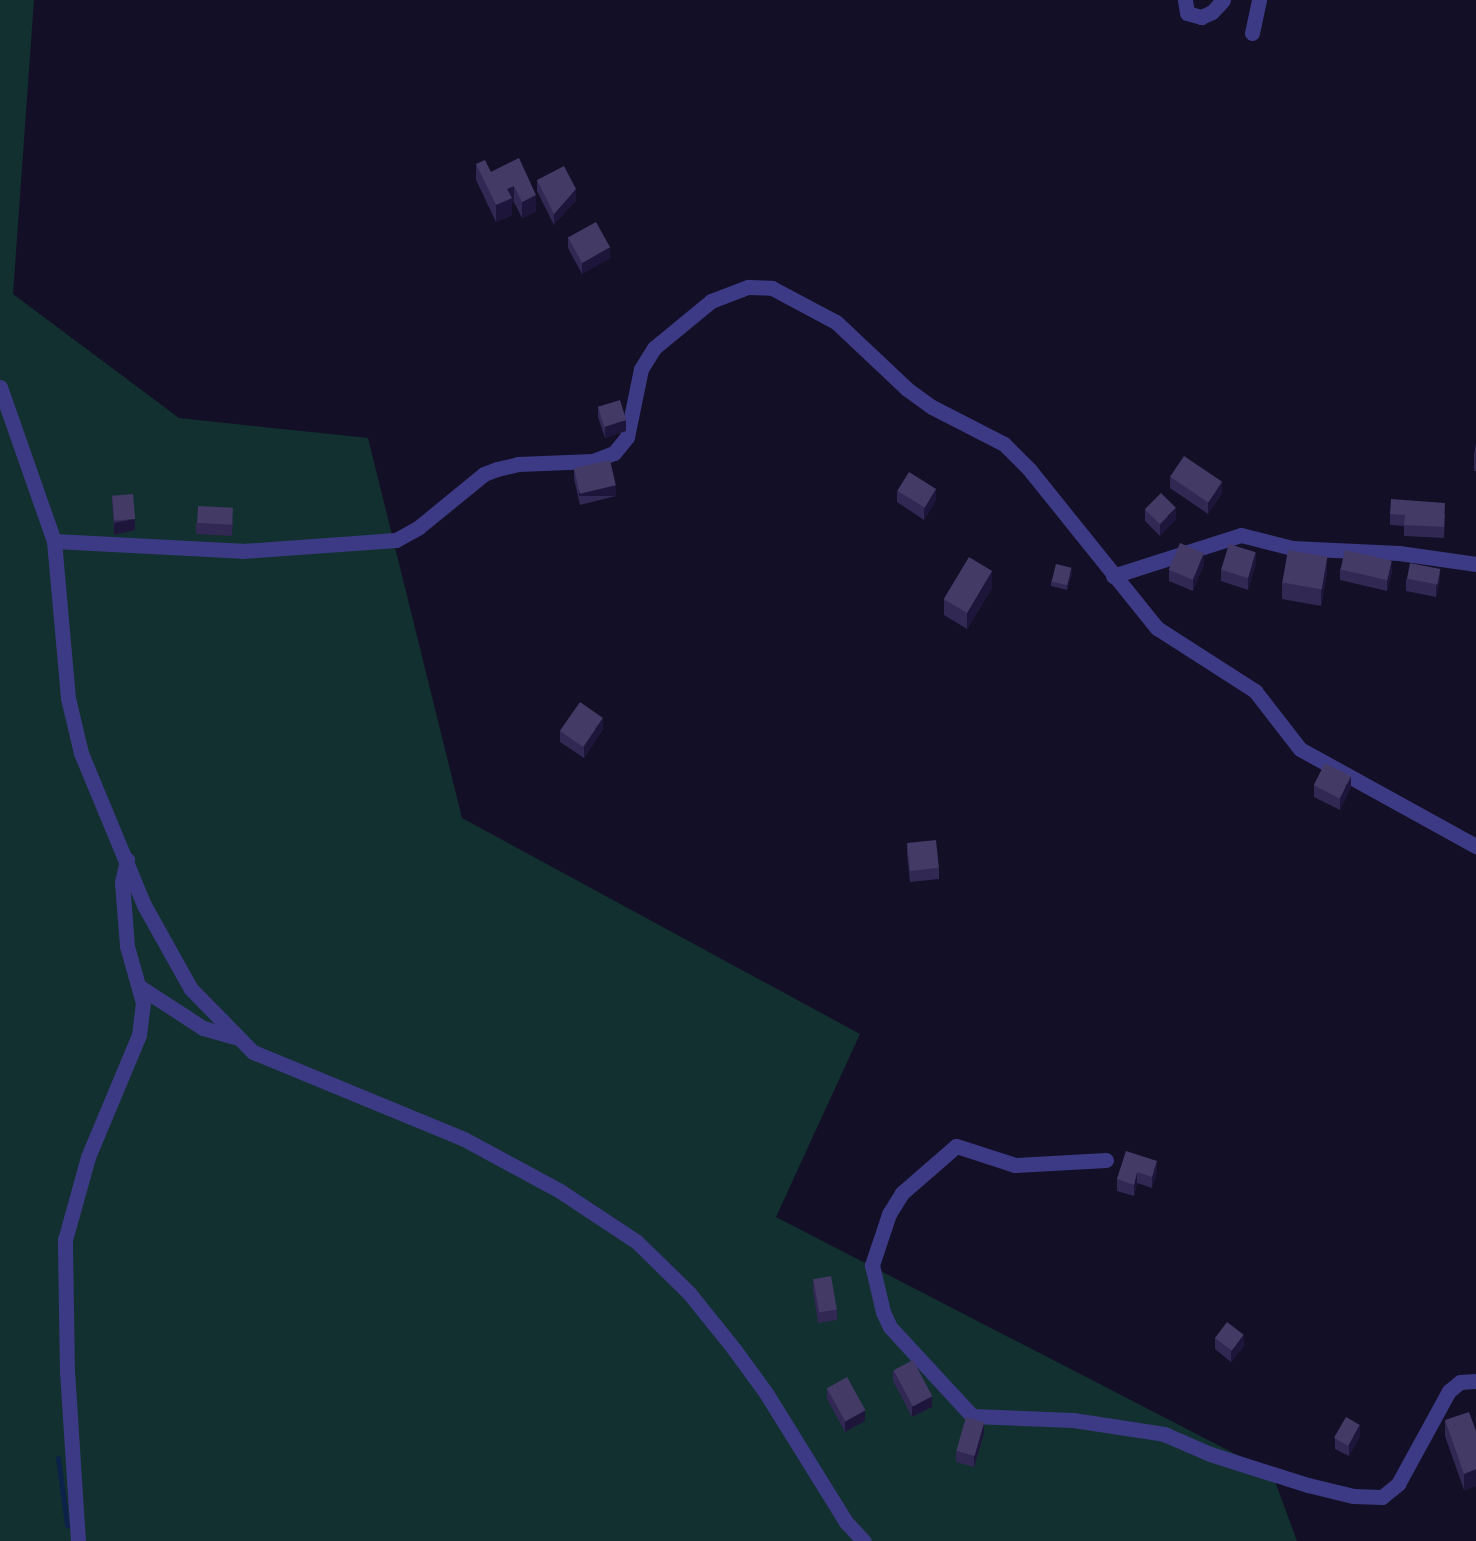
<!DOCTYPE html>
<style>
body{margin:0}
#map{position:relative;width:1476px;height:1541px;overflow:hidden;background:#130f26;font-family:Manrope,sans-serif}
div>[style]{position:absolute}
.green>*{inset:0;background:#12302f}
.stream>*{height:5px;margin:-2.5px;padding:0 2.5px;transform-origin:2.5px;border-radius:2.5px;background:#0c2248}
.minor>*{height:15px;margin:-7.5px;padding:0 7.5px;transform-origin:7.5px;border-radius:7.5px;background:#3d3a85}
.wall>*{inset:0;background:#312854}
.shaded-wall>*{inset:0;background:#1d163a;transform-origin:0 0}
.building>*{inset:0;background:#433a66;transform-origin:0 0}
span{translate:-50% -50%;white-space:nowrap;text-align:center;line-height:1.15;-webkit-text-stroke:4.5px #130f26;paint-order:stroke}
</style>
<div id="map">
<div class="green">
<i style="clip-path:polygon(0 0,34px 0,13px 294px,179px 418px,368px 438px,462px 818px,860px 1034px,776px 1217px,1272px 1473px,1297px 1541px,0 1541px)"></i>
</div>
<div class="stream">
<i style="left:58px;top:1458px;width:68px;rotate:82.3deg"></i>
</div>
<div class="minor">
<i style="left:1185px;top:0;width:13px;rotate:81deg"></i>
<i style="left:1187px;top:13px;width:15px;rotate:16deg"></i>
<i style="left:1201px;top:17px;width:12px;rotate:-24deg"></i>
<i style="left:1212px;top:12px;width:16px;rotate:-47deg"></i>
<i style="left:1252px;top:33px;width:34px;rotate:-78deg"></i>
<i style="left:0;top:387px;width:163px;rotate:70.7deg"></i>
<i style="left:54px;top:541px;width:158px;rotate:84.9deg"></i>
<i style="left:68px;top:698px;width:57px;rotate:76.7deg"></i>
<i style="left:81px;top:753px;width:165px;rotate:67.5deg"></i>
<i style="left:144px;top:905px;width:96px;rotate:60.8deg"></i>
<i style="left:191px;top:989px;width:88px;rotate:45.5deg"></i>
<i style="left:253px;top:1052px;width:228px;rotate:22.4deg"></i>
<i style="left:464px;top:1139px;width:109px;rotate:28.4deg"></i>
<i style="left:560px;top:1191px;width:92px;rotate:33.5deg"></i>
<i style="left:637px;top:1242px;width:73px;rotate:44.4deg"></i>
<i style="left:689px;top:1293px;width:72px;rotate:51.2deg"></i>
<i style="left:734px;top:1349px;width:54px;rotate:54deg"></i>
<i style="left:766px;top:1393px;width:152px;rotate:58.2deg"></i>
<i style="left:846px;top:1522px;width:26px;rotate:47deg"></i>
<i style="left:54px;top:541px;width:188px;rotate:3deg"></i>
<i style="left:242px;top:551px;width:154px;rotate:-4.1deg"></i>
<i style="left:396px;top:540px;width:26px;rotate:-29deg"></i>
<i style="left:419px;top:527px;width:84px;rotate:-39.2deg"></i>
<i style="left:484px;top:474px;width:14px;rotate:-21deg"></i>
<i style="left:497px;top:469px;width:22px;rotate:-13deg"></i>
<i style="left:518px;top:464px;width:75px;rotate:-2.3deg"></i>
<i style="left:593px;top:461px;width:22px;rotate:-21deg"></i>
<i style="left:614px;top:453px;width:21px;rotate:-51deg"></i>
<i style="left:627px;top:437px;width:69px;rotate:-78.4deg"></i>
<i style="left:641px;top:369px;width:25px;rotate:-58deg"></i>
<i style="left:654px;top:348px;width:74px;rotate:-39.5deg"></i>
<i style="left:711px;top:301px;width:40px;rotate:-21deg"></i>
<i style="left:748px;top:287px;width:24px;rotate:2deg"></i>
<i style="left:772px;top:288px;width:72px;rotate:28deg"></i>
<i style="left:836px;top:322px;width:98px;rotate:43.3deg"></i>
<i style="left:907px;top:389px;width:31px;rotate:36deg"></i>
<i style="left:932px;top:407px;width:81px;rotate:27.2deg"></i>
<i style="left:1004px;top:444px;width:35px;rotate:45deg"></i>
<i style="left:1029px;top:469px;width:204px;rotate:51.2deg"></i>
<i style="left:1157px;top:628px;width:117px;rotate:32.7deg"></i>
<i style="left:1255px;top:691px;width:73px;rotate:52.2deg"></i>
<i style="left:1300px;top:749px;width:201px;rotate:28.9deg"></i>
<i style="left:1113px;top:576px;width:134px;rotate:-17.8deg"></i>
<i style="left:1241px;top:535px;width:53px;rotate:14.3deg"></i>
<i style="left:1292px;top:548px;width:107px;rotate:2.7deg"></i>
<i style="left:1399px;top:553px;width:78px;rotate:8.1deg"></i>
<i style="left:140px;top:987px;width:75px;rotate:33.1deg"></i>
<i style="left:203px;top:1028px;width:33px;rotate:16deg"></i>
<i style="left:1106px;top:1160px;width:91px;rotate:176.9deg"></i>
<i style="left:1015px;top:1165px;width:62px;rotate:-162.1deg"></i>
<i style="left:956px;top:1146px;width:72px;rotate:139deg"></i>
<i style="left:902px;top:1193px;width:25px;rotate:122deg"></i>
<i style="left:889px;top:1214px;width:54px;rotate:108.4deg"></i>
<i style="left:872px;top:1265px;width:48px;rotate:76.8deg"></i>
<i style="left:883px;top:1312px;width:17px;rotate:65deg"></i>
<i style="left:890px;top:1327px;width:121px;rotate:47.3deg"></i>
<i style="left:972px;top:1416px;width:101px;rotate:2.3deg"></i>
<i style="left:1073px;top:1420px;width:92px;rotate:8.7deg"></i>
<i style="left:1164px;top:1434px;width:50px;rotate:23.5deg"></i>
<i style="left:1210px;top:1454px;width:103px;rotate:17.6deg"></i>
<i style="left:1308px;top:1485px;width:46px;rotate:13.7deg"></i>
<i style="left:1353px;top:1496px;width:29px;rotate:2deg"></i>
<i style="left:1382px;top:1497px;width:21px;rotate:-39deg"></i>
<i style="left:1398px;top:1484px;width:106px;rotate:-61.3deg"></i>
<i style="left:1449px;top:1391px;width:14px;rotate:-39deg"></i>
<i style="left:1460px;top:1382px;width:16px;rotate:-4deg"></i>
<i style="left:78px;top:1541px;width:168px;rotate:-93.7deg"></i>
<i style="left:67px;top:1373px;width:133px;rotate:-90.9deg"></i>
<i style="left:65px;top:1240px;width:86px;rotate:-74.5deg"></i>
<i style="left:88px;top:1157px;width:132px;rotate:-67.3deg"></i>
<i style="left:139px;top:1035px;width:32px;rotate:-83deg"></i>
<i style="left:143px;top:1003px;width:59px;rotate:-105.7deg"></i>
<i style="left:127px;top:946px;width:64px;rotate:-94.5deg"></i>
<i style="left:122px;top:882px;width:23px;rotate:-77deg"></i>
</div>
<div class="wall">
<i style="clip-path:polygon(519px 158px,536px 211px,522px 218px,514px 202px,512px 203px,512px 215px,496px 222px,476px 180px,476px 164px,491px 172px)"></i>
<i style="clip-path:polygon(537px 180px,576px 200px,554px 225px,537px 191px)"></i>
<i style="clip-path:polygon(568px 237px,610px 258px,582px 274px,568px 248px)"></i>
<i style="clip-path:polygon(598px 406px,626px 431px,605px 438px,598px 417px)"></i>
<i style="clip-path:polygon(1476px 443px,1476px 471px,1474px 471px,1474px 454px)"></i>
<i style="clip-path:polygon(574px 468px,616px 496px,580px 505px,574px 479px)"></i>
<i style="clip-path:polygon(1170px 477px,1222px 493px,1208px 514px,1170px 488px)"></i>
<i style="clip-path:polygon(897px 491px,936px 500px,924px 520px,897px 502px)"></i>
<i style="clip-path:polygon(112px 496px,135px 530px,114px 535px)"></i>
<i style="clip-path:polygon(1145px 510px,1176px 519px,1160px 536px,1145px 521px)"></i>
<i style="clip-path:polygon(1390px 514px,1445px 514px,1444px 538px,1404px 536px,1404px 526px,1390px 525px)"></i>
<i style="clip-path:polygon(233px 519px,232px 536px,196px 534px,196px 523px)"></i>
<i style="clip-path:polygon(1256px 563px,1248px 590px,1221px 581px,1221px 570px)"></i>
<i style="clip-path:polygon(1204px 564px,1193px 591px,1169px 581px,1169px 570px)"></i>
<i style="clip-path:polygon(1340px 569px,1392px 572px,1387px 591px,1340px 580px)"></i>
<i style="clip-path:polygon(1072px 573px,1067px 590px,1051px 586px,1051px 581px)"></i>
<i style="clip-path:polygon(1327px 573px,1321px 606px,1282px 599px,1282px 582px)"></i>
<i style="clip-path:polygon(1406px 579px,1440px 580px,1436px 597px,1406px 591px)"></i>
<i style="clip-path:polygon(992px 588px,967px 629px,944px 615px,944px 599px)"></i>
<i style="clip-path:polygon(603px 729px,584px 758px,560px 742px,560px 731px)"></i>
<i style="clip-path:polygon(1314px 786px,1351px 787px,1340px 810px,1314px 797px)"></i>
<i style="clip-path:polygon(907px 843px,939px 868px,939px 879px,910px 882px,907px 854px)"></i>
<i style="clip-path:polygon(1126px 1151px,1157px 1172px,1152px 1188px,1137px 1183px,1134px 1196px,1117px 1191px,1117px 1179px)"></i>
<i style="clip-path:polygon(813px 1279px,837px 1309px,837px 1320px,818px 1323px,813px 1290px)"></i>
<i style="clip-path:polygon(1215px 1338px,1244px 1346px,1231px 1362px,1215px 1349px)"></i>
<i style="clip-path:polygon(893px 1370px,932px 1407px,912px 1417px,893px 1381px)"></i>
<i style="clip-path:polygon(827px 1388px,865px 1421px,845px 1432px,827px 1399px)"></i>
<i style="clip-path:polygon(1445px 1420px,1476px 1431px,1476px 1486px,1464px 1490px,1445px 1436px)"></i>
<i style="clip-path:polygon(984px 1433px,974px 1467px,956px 1462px,956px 1451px)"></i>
<i style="clip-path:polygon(1360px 1436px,1349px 1456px,1335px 1449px,1335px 1438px)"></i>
</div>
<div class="shaded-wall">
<i style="clip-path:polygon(514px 186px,514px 202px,512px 203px,512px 215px,496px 222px,496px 205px,507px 189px)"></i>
<i style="clip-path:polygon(576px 189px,576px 200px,554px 225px,554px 214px)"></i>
<i style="clip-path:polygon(536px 195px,536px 211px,522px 218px,522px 202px)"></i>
<i style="clip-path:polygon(610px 247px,610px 258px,582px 274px,582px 263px)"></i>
<i style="clip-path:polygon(626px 420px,626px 431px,605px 438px,605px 427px)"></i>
<i style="clip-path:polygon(1222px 482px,1222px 493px,1208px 514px,1208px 503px)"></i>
<i style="left:616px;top:485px;width:11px;height:37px;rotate:90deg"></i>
<i style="clip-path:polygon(936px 489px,936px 500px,924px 520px,924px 509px)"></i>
<i style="clip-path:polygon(1176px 508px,1176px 519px,1160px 536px,1160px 525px)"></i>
<i style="clip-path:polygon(135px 519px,135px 530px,114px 535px,114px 523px)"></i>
<i style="clip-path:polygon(1256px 552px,1256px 563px,1248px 590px,1248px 579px)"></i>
<i style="clip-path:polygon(1204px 553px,1204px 564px,1193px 591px,1193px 580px)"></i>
<i style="clip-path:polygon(1327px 557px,1327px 573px,1321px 606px,1321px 589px)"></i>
<i style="clip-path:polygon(1392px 561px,1392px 572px,1387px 591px,1387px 580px)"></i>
<i style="clip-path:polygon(1072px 568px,1072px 573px,1067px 590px,1067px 585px)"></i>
<i style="clip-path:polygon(1440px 569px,1440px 580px,1436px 597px,1436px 586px)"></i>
<i style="clip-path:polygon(992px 571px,992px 588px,967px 629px,967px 613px)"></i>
<i style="clip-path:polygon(603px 718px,603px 729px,584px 758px,584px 747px)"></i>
<i style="clip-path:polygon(1351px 776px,1351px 787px,1340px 810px,1340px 799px)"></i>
<i style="clip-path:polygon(1157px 1161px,1157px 1172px,1152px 1188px,1152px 1177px)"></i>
<i style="clip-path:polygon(1137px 1172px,1137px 1183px,1134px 1196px,1134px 1185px)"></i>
<i style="clip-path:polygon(1244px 1335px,1244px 1346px,1231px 1362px,1231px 1351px)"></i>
<i style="clip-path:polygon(932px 1396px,932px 1407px,912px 1417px,912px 1406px)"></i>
<i style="clip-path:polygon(865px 1410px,865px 1421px,845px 1432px,845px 1420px)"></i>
<i style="clip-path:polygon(984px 1422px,984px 1433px,974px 1467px,974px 1456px)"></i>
<i style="clip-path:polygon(1360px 1425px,1360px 1436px,1349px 1456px,1349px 1445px)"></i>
<i style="clip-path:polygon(1476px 1469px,1476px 1486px,1464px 1490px,1464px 1474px)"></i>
</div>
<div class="building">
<i style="clip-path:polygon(519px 158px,536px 195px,522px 202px,514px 186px,507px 189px,512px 198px,496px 205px,476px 164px,485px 160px,491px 172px)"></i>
<i style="clip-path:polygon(564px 166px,576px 189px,554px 214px,537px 180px)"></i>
<i style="left:596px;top:222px;width:29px;height:32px;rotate:61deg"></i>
<i style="left:620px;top:400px;width:21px;height:23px;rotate:73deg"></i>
<i style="left:1184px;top:456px;width:46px;height:25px;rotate:34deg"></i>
<i style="left:610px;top:460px;width:26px;height:37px;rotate:77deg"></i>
<i style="left:909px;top:472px;width:32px;height:22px;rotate:32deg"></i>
<i style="left:1161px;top:493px;width:21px;height:23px;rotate:45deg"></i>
<i style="left:133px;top:494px;width:25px;height:21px;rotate:85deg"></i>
<i style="clip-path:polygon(1391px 499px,1445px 503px,1444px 527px,1404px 525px,1405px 515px,1390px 514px)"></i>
<i style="left:198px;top:506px;width:35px;height:17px;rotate:3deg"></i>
<i style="left:1180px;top:543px;width:26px;height:29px;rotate:23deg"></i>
<i style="left:1229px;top:544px;width:28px;height:27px;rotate:17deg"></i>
<i style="left:1288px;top:550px;width:40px;height:33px;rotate:10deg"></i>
<i style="left:1345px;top:550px;width:48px;height:20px;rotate:13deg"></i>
<i style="left:969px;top:557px;width:27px;height:49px;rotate:31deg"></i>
<i style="left:1410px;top:563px;width:31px;height:16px;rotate:11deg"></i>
<i style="left:1056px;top:564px;width:16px;height:18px;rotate:14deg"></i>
<i style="left:580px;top:702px;width:28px;height:35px;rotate:35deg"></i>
<i style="left:1325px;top:763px;width:29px;height:25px;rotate:27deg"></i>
<i style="left:936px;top:840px;width:28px;height:29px;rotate:84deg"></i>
<i style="clip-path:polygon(1126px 1151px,1157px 1161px,1152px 1177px,1137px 1172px,1134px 1185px,1117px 1179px)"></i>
<i style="left:831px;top:1276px;width:34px;height:18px;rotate:80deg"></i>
<i style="left:1227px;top:1322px;width:21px;height:20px;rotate:37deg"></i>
<i style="left:913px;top:1360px;width:41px;height:22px;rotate:62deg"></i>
<i style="left:847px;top:1377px;width:38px;height:23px;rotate:61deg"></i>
<i style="clip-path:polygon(1469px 1412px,1476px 1431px,1476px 1469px,1464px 1474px,1445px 1420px)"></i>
<i style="left:966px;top:1417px;width:19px;height:35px;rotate:16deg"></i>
<i style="left:1346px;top:1417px;width:16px;height:24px;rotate:30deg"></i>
</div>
</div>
